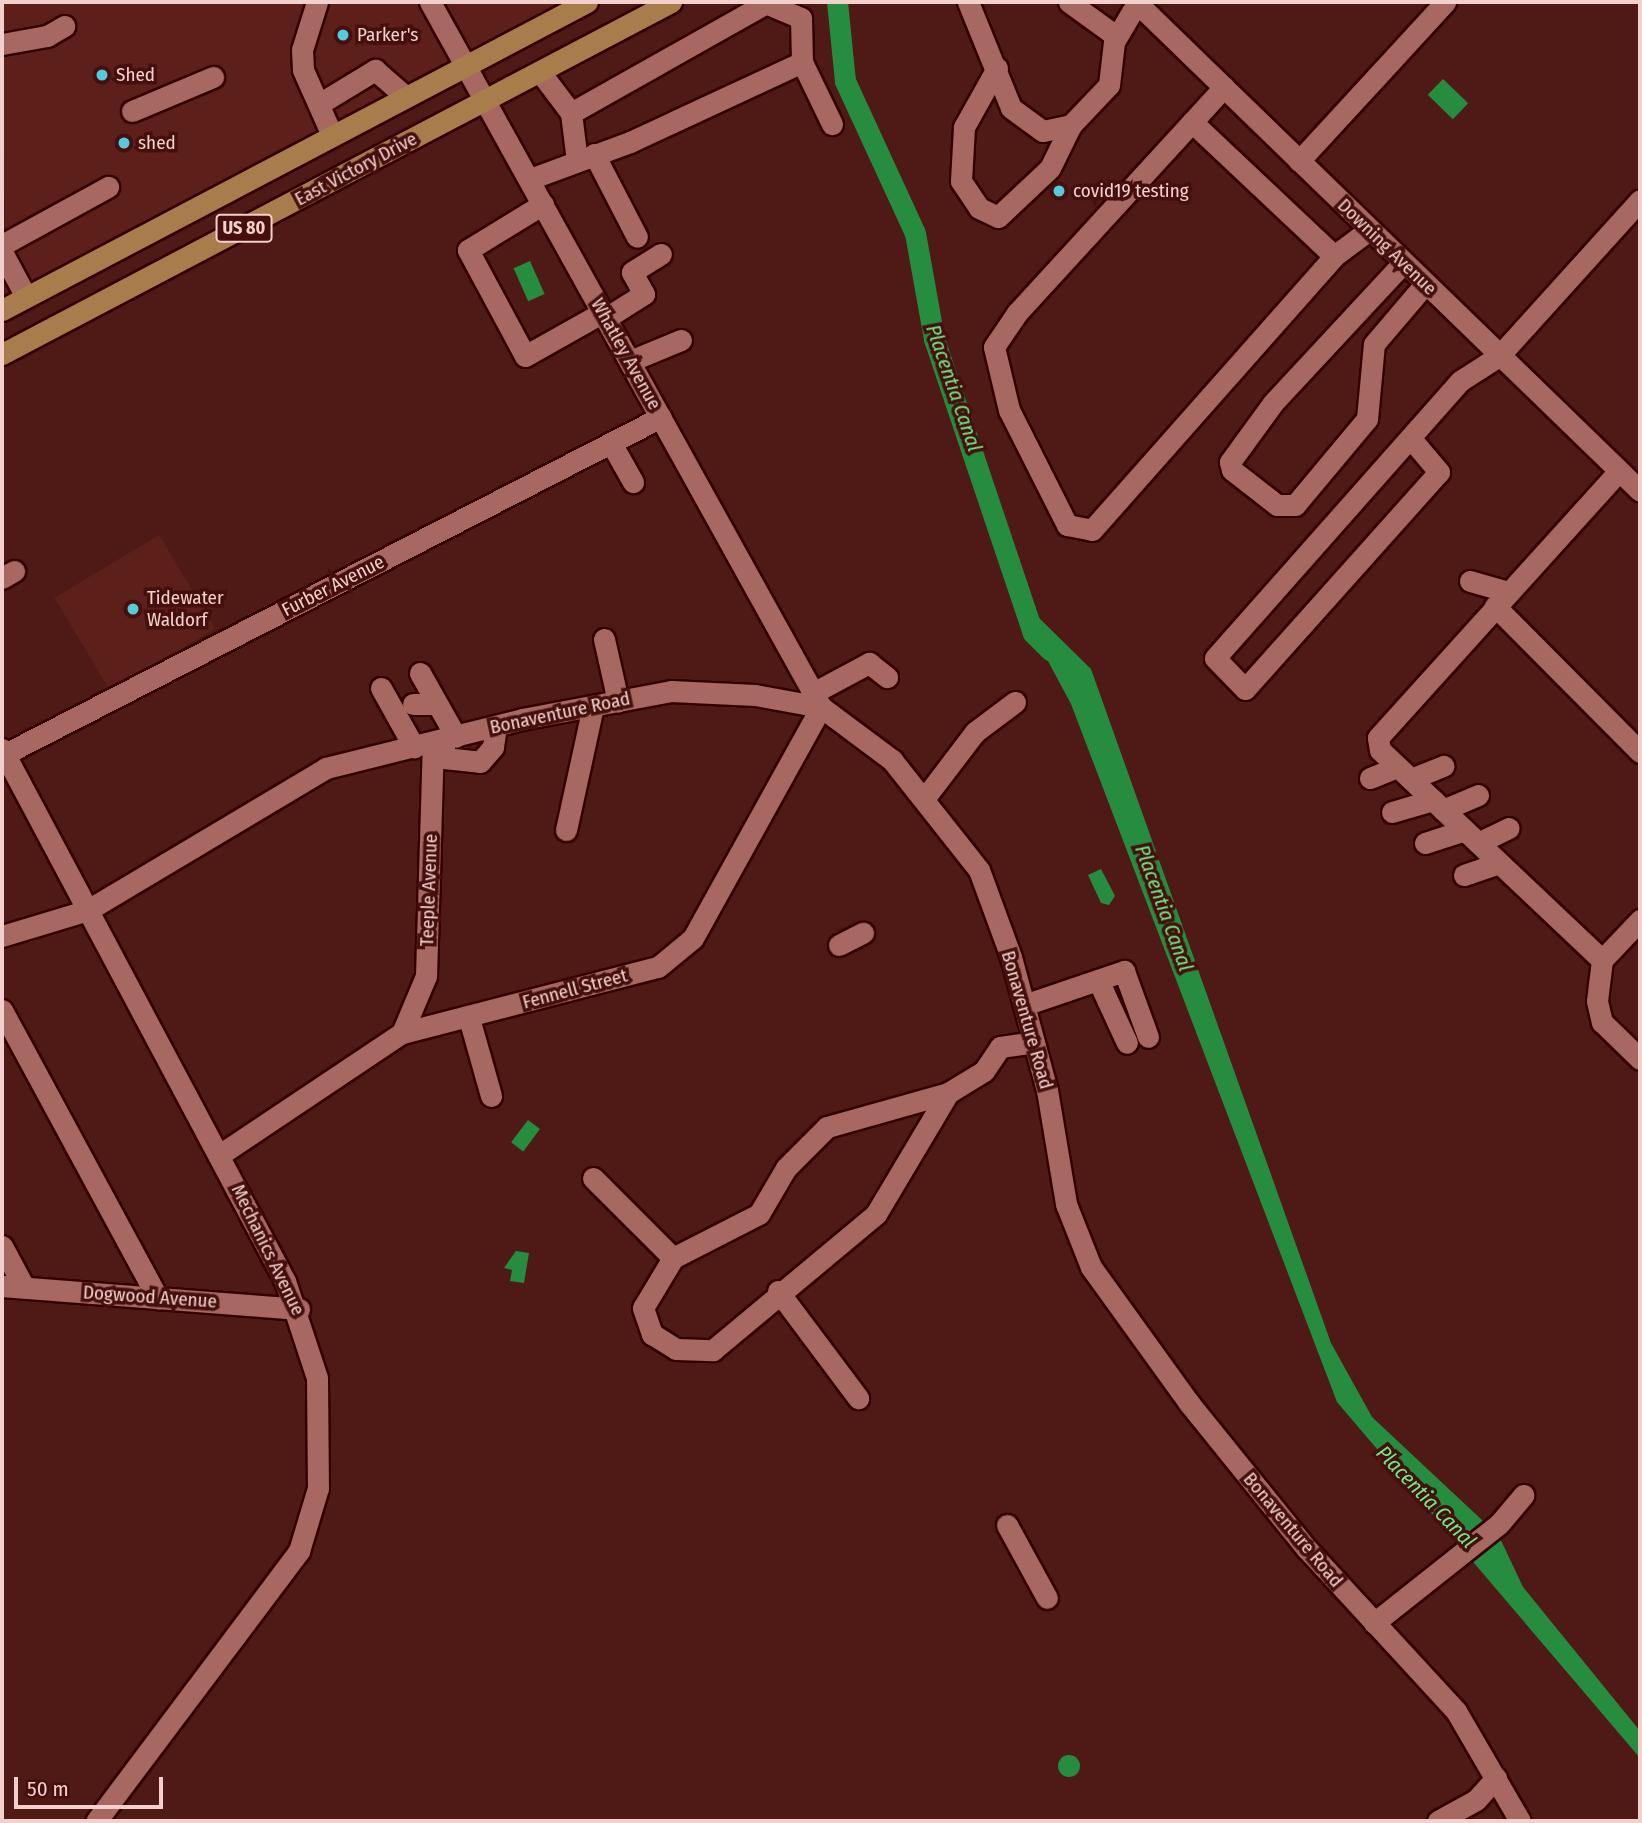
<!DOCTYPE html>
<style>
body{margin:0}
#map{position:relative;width:1642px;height:1823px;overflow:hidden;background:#4f1a15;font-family:"Fira Sans Condensed",sans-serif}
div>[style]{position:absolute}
.built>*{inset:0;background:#5d1f1a;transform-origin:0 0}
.water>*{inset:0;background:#268c3f;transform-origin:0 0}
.round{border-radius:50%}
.canal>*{height:21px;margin:-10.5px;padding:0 10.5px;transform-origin:10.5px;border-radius:10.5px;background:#268c3f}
.roads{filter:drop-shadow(2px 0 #320001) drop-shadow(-2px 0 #320001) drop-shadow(0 2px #320001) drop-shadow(0 -2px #320001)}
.minor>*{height:21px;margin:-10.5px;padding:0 10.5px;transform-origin:10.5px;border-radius:10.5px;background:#a66860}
.major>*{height:21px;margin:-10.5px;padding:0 10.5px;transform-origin:10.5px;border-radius:10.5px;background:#a87d4b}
.dots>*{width:19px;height:19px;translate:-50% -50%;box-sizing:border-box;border:4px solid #440f0c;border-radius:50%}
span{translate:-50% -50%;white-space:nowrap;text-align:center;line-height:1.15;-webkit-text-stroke:7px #440f0c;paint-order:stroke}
.shield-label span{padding:2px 5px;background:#440f0c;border:2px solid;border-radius:5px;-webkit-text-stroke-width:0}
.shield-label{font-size:18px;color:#f3d0cb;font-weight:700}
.poi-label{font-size:19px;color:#f3d0cb}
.left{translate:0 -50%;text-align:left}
.street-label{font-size:19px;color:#f3d0cb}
.water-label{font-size:21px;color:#6fe985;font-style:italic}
.frame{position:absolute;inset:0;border:4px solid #f3d0cb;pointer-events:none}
.scale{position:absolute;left:14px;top:1777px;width:149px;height:32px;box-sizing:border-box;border:4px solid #f3d0cb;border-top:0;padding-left:9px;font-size:21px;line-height:24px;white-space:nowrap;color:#f3d0cb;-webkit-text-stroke:5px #440f0c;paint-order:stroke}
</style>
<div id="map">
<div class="built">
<i style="clip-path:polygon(2px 2px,563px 2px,6px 301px)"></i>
<i style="left:159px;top:535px;width:109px;height:122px;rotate:59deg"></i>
</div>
<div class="water">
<i style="left:1443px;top:79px;width:35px;height:22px;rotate:44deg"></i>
<i style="left:530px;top:261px;width:36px;height:18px;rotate:66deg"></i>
<i style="clip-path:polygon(965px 417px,1037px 616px,1091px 669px,1331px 1343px,1372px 1417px,1499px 1536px,1523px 1587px,1640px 1731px,1640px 1758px,1337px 1402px,1071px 704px,1033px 633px)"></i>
<i style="clip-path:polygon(1101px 869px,1115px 896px,1109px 905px,1101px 903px,1088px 875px)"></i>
<i style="left:528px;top:1120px;width:15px;height:28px;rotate:37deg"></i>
<i style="clip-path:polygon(516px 1251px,529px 1253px,524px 1283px,510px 1281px,512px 1270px,504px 1268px)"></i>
<i class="round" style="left:1058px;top:1755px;width:22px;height:22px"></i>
</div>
<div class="canal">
<i style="left:837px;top:2px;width:79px;rotate:84.2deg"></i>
<i style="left:845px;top:81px;width:167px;rotate:65.3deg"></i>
<i style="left:915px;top:233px;width:108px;rotate:79.8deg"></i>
<i style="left:934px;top:339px;width:310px;rotate:71.4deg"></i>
<i style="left:1033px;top:633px;width:25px;rotate:45deg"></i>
</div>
<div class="roads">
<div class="minor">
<i style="left:317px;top:2px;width:50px;rotate:107.4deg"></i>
<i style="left:302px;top:50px;width:20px;rotate:87deg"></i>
<i style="left:303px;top:70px;width:71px;rotate:66deg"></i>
<i style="left:430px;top:2px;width:806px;rotate:60.99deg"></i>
<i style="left:968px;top:2px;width:114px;rotate:67.9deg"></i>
<i style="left:1011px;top:108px;width:39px;rotate:36deg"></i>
<i style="left:1043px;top:131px;width:29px;rotate:-12deg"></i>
<i style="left:1071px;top:125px;width:55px;rotate:-46.5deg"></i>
<i style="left:1109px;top:85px;width:43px;rotate:-83.4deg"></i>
<i style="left:1114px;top:42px;width:45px;rotate:-59.5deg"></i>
<i style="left:1069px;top:2px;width:58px;rotate:35.9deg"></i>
<i style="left:1136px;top:2px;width:702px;rotate:44.13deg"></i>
<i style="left:768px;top:4px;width:36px;rotate:23deg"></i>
<i style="left:801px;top:18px;width:44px;rotate:88.7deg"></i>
<i style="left:802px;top:62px;width:69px;rotate:64.2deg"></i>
<i style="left:2px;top:44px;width:46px;rotate:-10.1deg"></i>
<i style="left:47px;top:36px;width:20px;rotate:-30deg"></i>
<i style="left:997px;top:68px;width:68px;rotate:119.2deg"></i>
<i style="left:964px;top:127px;width:54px;rotate:93.2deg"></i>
<i style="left:961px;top:181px;width:32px;rotate:56deg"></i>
<i style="left:979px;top:208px;width:21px;rotate:25deg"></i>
<i style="left:998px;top:217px;width:71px;rotate:-43.3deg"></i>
<i style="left:1050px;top:168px;width:48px;rotate:-64deg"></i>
<i style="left:540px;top:72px;width:51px;rotate:52.9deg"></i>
<i style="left:1224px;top:87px;width:47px;rotate:132.4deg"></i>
<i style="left:1192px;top:122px;width:195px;rotate:43.3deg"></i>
<i style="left:1334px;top:256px;width:44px;rotate:-36.6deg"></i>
<i style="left:319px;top:104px;width:66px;rotate:-31.3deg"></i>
<i style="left:375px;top:70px;width:40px;rotate:41deg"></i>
<i style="left:132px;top:111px;width:88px;rotate:-22.8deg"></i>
<i style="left:1192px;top:122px;width:259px;rotate:132.5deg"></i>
<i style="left:1017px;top:313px;width:41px;rotate:124.1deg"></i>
<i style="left:994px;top:347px;width:65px;rotate:76.6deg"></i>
<i style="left:1009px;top:410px;width:129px;rotate:63.2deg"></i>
<i style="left:1067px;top:525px;width:25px;rotate:11deg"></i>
<i style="left:1092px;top:530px;width:366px;rotate:-48.5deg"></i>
<i style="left:594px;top:154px;width:93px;rotate:62.6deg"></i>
<i style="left:577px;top:161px;width:48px;rotate:-97.1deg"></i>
<i style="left:571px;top:113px;width:226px;rotate:-29.4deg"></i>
<i style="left:1299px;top:161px;width:216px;rotate:-47.4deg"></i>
<i style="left:530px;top:179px;width:107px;rotate:-20.3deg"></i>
<i style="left:630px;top:142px;width:190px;rotate:-24.9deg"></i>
<i style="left:543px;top:204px;width:88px;rotate:148.5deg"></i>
<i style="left:468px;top:250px;width:120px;rotate:61.7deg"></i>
<i style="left:525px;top:356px;width:90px;rotate:-29.4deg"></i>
<i style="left:2px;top:245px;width:121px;rotate:-28.7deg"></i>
<i style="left:2px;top:252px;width:51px;rotate:61.9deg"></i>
<i style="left:1403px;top:263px;width:191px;rotate:132.9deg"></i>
<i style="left:1273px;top:403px;width:73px;rotate:126.1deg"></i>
<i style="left:1230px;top:462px;width:8px;rotate:76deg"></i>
<i style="left:1232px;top:470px;width:57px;rotate:37.9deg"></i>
<i style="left:1277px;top:505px;width:18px"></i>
<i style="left:1295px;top:505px;width:112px;rotate:-50.1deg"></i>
<i style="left:1367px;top:419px;width:75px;rotate:-84.7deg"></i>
<i style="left:1374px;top:344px;width:79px;rotate:-49.6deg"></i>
<i style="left:606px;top:318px;width:45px;rotate:-32.3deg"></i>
<i style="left:644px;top:294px;width:25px;rotate:-119deg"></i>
<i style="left:632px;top:272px;width:34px;rotate:-32deg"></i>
<i style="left:630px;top:361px;width:55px;rotate:-22.4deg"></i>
<i style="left:1412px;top:440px;width:42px;rotate:49.8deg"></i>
<i style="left:1439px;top:472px;width:291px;rotate:131.8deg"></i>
<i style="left:1245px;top:689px;width:43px;rotate:-134.1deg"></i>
<i style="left:1215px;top:658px;width:370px;rotate:-48.5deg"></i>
<i style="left:1460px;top:381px;width:46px;rotate:-32.7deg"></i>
<i style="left:1499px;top:356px;width:210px;rotate:-47.9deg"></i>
<i style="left:611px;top:443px;width:45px;rotate:60.6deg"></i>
<i style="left:1618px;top:472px;width:358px;rotate:132.1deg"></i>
<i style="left:1378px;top:738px;width:12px;rotate:81deg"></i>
<i style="left:1380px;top:750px;width:306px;rotate:43.4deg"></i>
<i style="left:1602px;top:960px;width:41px;rotate:97deg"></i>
<i style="left:1597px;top:1001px;width:22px;rotate:77deg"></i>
<i style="left:1602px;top:1022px;width:53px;rotate:44.2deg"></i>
<i style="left:2px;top:578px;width:14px;rotate:-30deg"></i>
<i style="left:1470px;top:581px;width:40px;rotate:16deg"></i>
<i style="left:1495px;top:606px;width:206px;rotate:45.2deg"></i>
<i style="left:604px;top:639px;width:64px;rotate:77.3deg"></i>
<i style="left:420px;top:673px;width:73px;rotate:60.6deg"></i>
<i style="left:381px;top:688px;width:68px;rotate:60.8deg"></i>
<i style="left:813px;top:693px;width:64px;rotate:-28.2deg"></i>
<i style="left:869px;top:663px;width:23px;rotate:38deg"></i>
<i style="left:413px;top:704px;width:24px"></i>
<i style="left:444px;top:740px;width:18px;rotate:90deg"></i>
<i style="left:444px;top:758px;width:36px;rotate:6deg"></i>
<i style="left:480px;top:762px;width:20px;rotate:-49deg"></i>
<i style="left:493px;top:747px;width:21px;rotate:-82deg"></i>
<i style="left:2px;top:749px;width:603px;rotate:61.99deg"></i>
<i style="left:285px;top:1281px;width:102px;rotate:71.7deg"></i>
<i style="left:317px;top:1378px;width:110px;rotate:89.5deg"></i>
<i style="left:318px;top:1488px;width:66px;rotate:106.8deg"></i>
<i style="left:299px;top:1551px;width:338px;rotate:126.9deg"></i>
<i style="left:5px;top:754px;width:737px;rotate:-27.19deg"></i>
<i style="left:1370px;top:778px;width:29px;rotate:-22deg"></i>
<i style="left:1411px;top:779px;width:35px;rotate:-22deg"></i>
<i style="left:924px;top:799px;width:84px;rotate:-52.7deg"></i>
<i style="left:975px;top:732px;width:50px;rotate:-36.9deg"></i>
<i style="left:1443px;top:810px;width:38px;rotate:-23deg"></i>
<i style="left:1392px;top:812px;width:43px;rotate:-16.3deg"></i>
<i style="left:566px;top:830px;width:127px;rotate:-77.7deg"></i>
<i style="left:1425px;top:843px;width:42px;rotate:-18deg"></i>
<i style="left:1478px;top:843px;width:34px;rotate:-26deg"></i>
<i style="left:1464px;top:875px;width:37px;rotate:-19deg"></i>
<i style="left:2px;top:936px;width:90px;rotate:-16.8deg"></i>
<i style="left:88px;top:910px;width:277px;rotate:-30.8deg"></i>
<i style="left:326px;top:768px;width:202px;rotate:-14deg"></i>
<i style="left:522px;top:719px;width:152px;rotate:-10.6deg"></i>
<i style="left:671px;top:691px;width:84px;rotate:2.7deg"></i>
<i style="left:755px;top:695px;width:67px;rotate:10.3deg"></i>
<i style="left:821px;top:707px;width:89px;rotate:36.7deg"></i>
<i style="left:892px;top:760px;width:140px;rotate:51.7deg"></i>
<i style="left:979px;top:870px;width:93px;rotate:69.8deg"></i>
<i style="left:1011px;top:957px;width:138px;rotate:74.9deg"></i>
<i style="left:1047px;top:1090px;width:116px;rotate:80.5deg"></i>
<i style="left:1066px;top:1204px;width:68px;rotate:68.4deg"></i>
<i style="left:1091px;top:1267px;width:168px;rotate:54.2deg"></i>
<i style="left:1189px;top:1403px;width:188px;rotate:51.1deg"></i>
<i style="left:1307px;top:1549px;width:220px;rotate:47.4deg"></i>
<i style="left:1456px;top:1711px;width:127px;rotate:59.8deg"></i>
<i style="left:839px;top:945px;width:27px;rotate:-27deg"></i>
<i style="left:1602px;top:960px;width:55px;rotate:-46.5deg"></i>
<i style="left:1098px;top:980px;width:69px;rotate:65.3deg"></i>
<i style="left:1024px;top:1005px;width:106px;rotate:-18.8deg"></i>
<i style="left:1124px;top:971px;width:70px;rotate:70deg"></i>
<i style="left:2px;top:1010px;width:328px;rotate:61.6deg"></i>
<i style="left:469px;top:1018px;width:81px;rotate:74.2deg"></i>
<i style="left:402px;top:1033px;width:62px;rotate:-67.2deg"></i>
<i style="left:426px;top:976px;width:233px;rotate:-88.3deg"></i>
<i style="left:948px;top:1093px;width:126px;rotate:164.3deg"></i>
<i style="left:827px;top:1127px;width:58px;rotate:135deg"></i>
<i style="left:786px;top:1168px;width:53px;rotate:120.4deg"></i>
<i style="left:759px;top:1214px;width:97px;rotate:152.9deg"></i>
<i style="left:673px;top:1258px;width:58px;rotate:121deg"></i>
<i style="left:643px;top:1308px;width:28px;rotate:71deg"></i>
<i style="left:652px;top:1334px;width:28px;rotate:32deg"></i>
<i style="left:676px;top:1349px;width:37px;rotate:2deg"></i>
<i style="left:713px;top:1350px;width:212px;rotate:-39.8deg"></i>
<i style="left:876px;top:1214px;width:141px;rotate:-59.2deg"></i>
<i style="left:948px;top:1093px;width:42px;rotate:-31.4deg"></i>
<i style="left:984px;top:1071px;width:29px;rotate:-56deg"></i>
<i style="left:1000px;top:1047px;width:34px;rotate:-8deg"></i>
<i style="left:221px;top:1154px;width:218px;rotate:-33.8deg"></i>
<i style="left:402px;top:1033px;width:264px;rotate:-14.5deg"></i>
<i style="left:658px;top:967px;width:45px;rotate:-39.6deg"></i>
<i style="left:693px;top:938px;width:264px;rotate:-61deg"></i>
<i style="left:593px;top:1178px;width:113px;rotate:45deg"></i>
<i style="left:2px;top:1246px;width:47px;rotate:61.8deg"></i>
<i style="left:2px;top:1286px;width:298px;rotate:4.4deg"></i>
<i style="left:778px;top:1291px;width:134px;rotate:53.2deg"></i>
<i style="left:1007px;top:1525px;width:83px;rotate:61.3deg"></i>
<i style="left:1374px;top:1623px;width:159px;rotate:-38.4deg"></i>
<i style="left:1499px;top:1524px;width:38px;rotate:-50deg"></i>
<i style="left:1438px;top:1821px;width:43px;rotate:-28.9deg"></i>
<i style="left:1476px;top:1800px;width:30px;rotate:-48deg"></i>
</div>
<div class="major">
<i style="left:2px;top:310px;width:661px;rotate:-27.77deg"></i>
<i style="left:2px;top:354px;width:756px;rotate:-27.75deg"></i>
</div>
</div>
<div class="dots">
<i style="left:343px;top:35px;background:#53cbdb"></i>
<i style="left:102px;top:75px;background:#53cbdb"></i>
<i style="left:124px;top:143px;background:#53cbdb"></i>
<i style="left:1059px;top:191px;background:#53cbdb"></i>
<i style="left:133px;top:609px;background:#53cbdb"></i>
</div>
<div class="shield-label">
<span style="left:244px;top:228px">US 80</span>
</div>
<div class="poi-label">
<span class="left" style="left:357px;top:35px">Parker's</span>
<span class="left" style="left:116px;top:75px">Shed</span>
<span class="left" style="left:138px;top:143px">shed</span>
<span class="left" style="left:1073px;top:191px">covid19 testing</span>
<span class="left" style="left:147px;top:609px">Tidewater<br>Waldorf</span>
</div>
<div class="street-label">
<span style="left:356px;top:169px;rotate:-28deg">East Victory Drive</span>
<span style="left:1387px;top:247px;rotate:44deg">Downing Avenue</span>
<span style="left:626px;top:354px;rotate:61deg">Whatley Avenue</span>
<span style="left:333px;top:586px;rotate:-27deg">Furber Avenue</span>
<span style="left:560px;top:713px;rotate:-12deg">Bonaventure Road</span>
<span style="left:429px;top:890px;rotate:-88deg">Teeple Avenue</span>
<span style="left:575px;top:989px;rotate:-15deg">Fennell Street</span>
<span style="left:1027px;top:1020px;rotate:74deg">Bonaventure Road</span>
<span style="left:268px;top:1250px;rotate:64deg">Mechanics Avenue</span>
<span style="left:150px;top:1297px;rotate:4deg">Dogwood Avenue</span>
<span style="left:1293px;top:1530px;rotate:50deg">Bonaventure Road</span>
</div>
<div class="water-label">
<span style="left:954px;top:388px;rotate:71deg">Placentia Canal</span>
<span style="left:1164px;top:908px;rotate:70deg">Placentia Canal</span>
<span style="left:1426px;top:1497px;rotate:46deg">Placentia Canal</span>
</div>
<div class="frame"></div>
<div class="scale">50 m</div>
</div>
